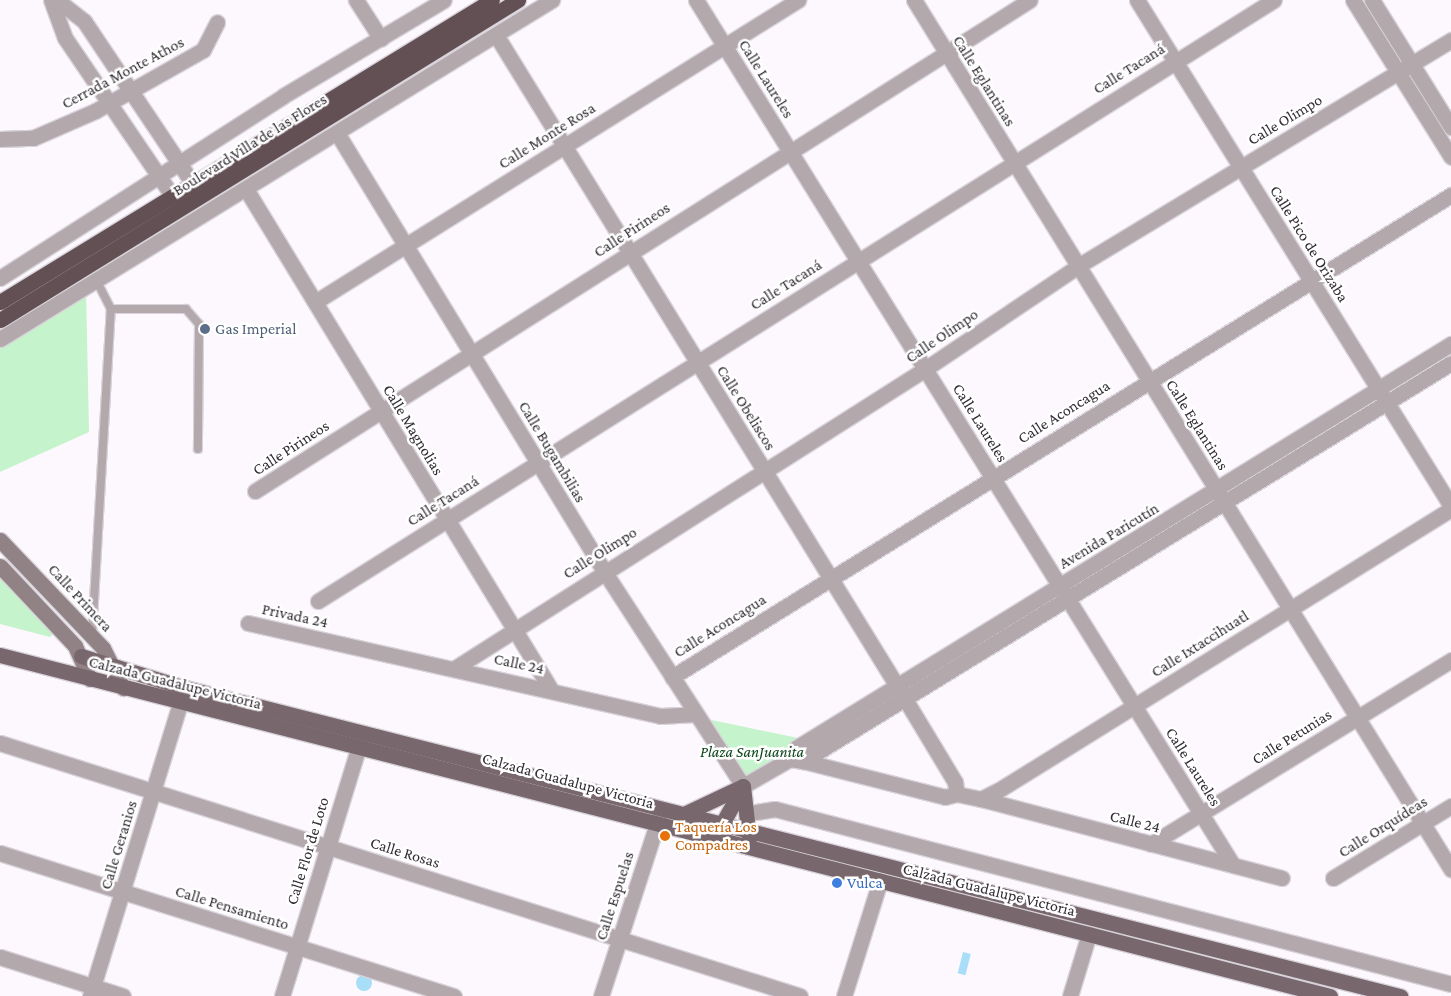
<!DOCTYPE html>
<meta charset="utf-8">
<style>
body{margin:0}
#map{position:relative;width:1451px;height:996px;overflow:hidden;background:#fdf7fe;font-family:"Crimson Pro",serif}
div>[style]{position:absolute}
.green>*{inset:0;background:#c5f3cb}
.water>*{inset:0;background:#a8def7;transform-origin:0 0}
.round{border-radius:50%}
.roads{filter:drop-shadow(1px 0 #d8d3da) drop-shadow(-1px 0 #d8d3da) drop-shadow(0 1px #d8d3da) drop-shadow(0 -1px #d8d3da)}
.lane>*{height:8px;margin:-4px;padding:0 4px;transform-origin:4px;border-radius:4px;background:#b3a9ac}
.street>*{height:15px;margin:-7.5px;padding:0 7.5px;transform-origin:7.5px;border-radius:7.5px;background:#b3a9ac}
.secondary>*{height:15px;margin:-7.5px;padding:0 7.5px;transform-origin:7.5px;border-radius:7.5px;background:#918286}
.primary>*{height:15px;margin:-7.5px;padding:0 7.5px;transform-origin:7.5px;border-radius:7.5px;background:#78676c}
.highway>*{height:15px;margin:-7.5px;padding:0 7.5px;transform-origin:7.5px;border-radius:7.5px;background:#635055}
.dots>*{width:14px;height:14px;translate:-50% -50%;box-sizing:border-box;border:2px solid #fff;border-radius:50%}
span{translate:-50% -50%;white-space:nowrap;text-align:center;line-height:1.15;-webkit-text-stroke:5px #fff;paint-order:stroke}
.street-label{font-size:16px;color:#322d34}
.service-label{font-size:16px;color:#4e5e75}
.left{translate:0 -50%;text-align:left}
.park-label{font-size:16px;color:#0d461d;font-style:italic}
.food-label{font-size:16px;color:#c56008}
.shop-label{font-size:16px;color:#366cbe}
</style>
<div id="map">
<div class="green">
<i style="clip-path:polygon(86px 289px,89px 432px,0 472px,0 339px)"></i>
<i style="clip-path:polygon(0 566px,60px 627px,50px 637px,0 624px)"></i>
<i style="clip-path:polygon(702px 718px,803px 739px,795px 752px,743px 785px)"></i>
</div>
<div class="water">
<i style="left:963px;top:952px;width:8px;height:22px;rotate:14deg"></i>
<i class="round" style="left:356px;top:975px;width:16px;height:16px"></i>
</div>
<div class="roads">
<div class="lane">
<i style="left:111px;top:309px;width:75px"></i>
<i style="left:186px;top:309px;width:20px;rotate:49deg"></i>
<i style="left:199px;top:324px;width:125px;rotate:90.5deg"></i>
<i style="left:92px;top:636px;width:328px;rotate:-86.7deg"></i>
<i style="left:111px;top:309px;width:30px;rotate:-117deg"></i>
</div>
<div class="street">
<i style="left:51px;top:0;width:40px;rotate:69.8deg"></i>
<i style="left:65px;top:38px;width:203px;rotate:55.8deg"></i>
<i style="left:57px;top:0;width:34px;rotate:38deg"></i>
<i style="left:84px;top:21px;width:207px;rotate:56.2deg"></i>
<i style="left:356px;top:0;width:46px;rotate:57.3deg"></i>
<i style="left:696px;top:0;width:1018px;rotate:58.17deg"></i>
<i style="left:914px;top:0;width:1022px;rotate:58.29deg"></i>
<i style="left:1137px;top:0;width:596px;rotate:58.18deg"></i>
<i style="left:1353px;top:0;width:185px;rotate:58deg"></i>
<i style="left:1372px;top:0;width:150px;rotate:58.1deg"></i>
<i style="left:496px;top:35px;width:780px;rotate:58.37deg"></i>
<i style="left:905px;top:699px;width:97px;rotate:58.9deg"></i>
<i style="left:955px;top:782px;width:12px;rotate:81deg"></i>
<i style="left:957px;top:794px;width:25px;rotate:12deg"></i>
<i style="left:981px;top:799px;width:20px;rotate:-27deg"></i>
<i style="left:999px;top:790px;width:532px;rotate:-31.87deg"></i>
<i style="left:337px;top:133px;width:513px;rotate:58.63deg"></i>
<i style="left:604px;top:571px;width:256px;rotate:57.1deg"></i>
<i style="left:743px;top:786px;width:54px;rotate:-29.9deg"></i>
<i style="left:790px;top:759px;width:13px;rotate:-61deg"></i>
<i style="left:796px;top:748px;width:770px;rotate:-31.67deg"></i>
<i style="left:0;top:139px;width:33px;rotate:-2deg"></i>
<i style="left:33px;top:138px;width:68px;rotate:-23.5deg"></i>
<i style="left:95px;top:111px;width:124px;rotate:-29.5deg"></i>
<i style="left:203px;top:50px;width:31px;rotate:-63deg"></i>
<i style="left:246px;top:189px;width:584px;rotate:58.65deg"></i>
<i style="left:0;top:278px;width:336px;rotate:-32.7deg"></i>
<i style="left:283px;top:96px;width:187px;rotate:-30.8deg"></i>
<i style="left:315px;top:302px;width:570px;rotate:-32.02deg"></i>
<i style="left:0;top:339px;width:648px;rotate:-31.56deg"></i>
<i style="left:255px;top:491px;width:917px;rotate:-32.36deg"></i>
<i style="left:318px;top:601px;width:1129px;rotate:-32.16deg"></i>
<i style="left:248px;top:623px;width:422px;rotate:12.7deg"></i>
<i style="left:660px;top:716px;width:36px;rotate:-3deg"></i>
<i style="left:455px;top:668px;width:557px;rotate:-32.46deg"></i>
<i style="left:925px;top:369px;width:184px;rotate:-33.9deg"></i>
<i style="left:1078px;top:266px;width:436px;rotate:-31.2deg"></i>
<i style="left:672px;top:677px;width:916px;rotate:-31.75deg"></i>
<i style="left:0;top:743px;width:839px;rotate:17.55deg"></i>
<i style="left:800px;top:756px;width:6px;rotate:59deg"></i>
<i style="left:803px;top:761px;width:146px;rotate:14.2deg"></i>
<i style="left:945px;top:797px;width:12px;rotate:-14deg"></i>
<i style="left:790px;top:759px;width:13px;rotate:9deg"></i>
<i style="left:803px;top:761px;width:760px;rotate:-31.56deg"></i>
<i style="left:981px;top:799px;width:311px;rotate:14.7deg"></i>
<i style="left:756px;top:812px;width:19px;rotate:-9deg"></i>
<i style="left:775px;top:809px;width:698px;rotate:14.51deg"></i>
<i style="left:1151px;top:844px;width:352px;rotate:-31.5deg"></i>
<i style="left:0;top:853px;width:476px;rotate:17.5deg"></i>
<i style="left:1333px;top:878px;width:138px;rotate:-31.4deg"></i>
<i style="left:0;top:957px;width:129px;rotate:17.6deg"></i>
<i style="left:90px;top:996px;width:307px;rotate:-72.9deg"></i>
<i style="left:282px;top:996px;width:262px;rotate:-72.9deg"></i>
<i style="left:601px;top:996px;width:194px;rotate:-72deg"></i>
<i style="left:844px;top:996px;width:121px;rotate:-72.6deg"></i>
<i style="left:1070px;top:996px;width:65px;rotate:-73deg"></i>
</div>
<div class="secondary">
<i style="left:0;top:540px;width:149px;rotate:46.4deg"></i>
<i style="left:103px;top:648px;width:45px;rotate:63.4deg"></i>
<i style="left:0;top:566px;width:110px;rotate:46.8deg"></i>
<i style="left:75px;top:646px;width:36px;rotate:66deg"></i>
</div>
<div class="primary">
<i style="left:0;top:655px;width:1373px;rotate:14.38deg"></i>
<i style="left:81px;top:656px;width:106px;rotate:17.1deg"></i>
<i style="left:182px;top:687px;width:1257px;rotate:14.24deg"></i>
<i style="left:743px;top:786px;width:53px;rotate:83.5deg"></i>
<i style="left:686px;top:813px;width:63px;rotate:-25.3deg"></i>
<i style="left:718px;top:831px;width:49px;rotate:-60.8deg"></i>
</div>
<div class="highway">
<i style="left:0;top:302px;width:577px;rotate:-31.54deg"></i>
<i style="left:0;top:320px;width:609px;rotate:-31.71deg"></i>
</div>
</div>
<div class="dots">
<i style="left:205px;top:329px;background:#5c6f8a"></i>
<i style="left:665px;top:836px;background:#e8710a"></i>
<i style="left:837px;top:883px;background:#3f7fe0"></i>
</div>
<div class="street-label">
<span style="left:1129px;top:69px;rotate:-32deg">Calle Tacaná</span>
<span style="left:123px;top:73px;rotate:-28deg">Cerrada Monte Athos</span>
<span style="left:766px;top:79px;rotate:58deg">Calle Laureles</span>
<span style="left:984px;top:81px;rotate:58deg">Calle Eglantinas</span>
<span style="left:1285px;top:120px;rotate:-31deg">Calle Olimpo</span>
<span style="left:547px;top:136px;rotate:-32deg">Calle Monte Rosa</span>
<span style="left:250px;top:145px;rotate:-32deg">Boulevard Villa de las Flores</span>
<span style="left:632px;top:230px;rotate:-33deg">Calle Pirineos</span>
<span style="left:1309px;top:244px;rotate:58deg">Calle Pico de Orizaba</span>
<span style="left:786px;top:285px;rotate:-32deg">Calle Tacaná</span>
<span style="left:942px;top:336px;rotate:-34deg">Calle Olimpo</span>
<span style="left:746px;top:408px;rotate:58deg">Calle Obeliscos</span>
<span style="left:1064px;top:412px;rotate:-32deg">Calle Aconcagua</span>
<span style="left:980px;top:423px;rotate:58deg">Calle Laureles</span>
<span style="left:1197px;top:425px;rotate:58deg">Calle Eglantinas</span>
<span style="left:413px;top:430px;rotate:59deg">Calle Magnolias</span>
<span style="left:291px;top:448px;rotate:-33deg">Calle Pirineos</span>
<span style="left:552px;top:452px;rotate:59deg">Calle Bugambilias</span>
<span style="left:443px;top:501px;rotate:-32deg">Calle Tacaná</span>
<span style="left:1109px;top:536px;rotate:-31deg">Avenida Paricutín</span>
<span style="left:600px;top:553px;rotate:-32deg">Calle Olimpo</span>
<span style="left:80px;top:598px;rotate:47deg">Calle Primera</span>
<span style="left:295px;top:616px;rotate:12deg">Privada 24</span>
<span style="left:720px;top:626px;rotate:-32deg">Calle Aconcagua</span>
<span style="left:1200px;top:644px;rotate:-32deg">Calle Ixtaccihuatl</span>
<span style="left:519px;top:664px;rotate:12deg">Calle 24</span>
<span style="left:175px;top:683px;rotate:14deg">Calzada Guadalupe Victoria</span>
<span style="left:1292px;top:737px;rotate:-32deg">Calle Petunias</span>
<span style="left:1193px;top:767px;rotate:58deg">Calle Laureles</span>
<span style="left:568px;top:781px;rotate:15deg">Calzada Guadalupe Victoria</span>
<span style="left:1135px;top:822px;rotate:14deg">Calle 24</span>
<span style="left:1383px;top:827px;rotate:-32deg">Calle Orquídeas</span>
<span style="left:119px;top:845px;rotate:-73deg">Calle Geranios</span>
<span style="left:308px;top:851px;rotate:-73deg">Calle Flor de Loto</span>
<span style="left:405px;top:853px;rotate:17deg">Calle Rosas</span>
<span style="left:989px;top:890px;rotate:14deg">Calzada Guadalupe Victoria</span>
<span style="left:615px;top:896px;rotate:-72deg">Calle Espuelas</span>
<span style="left:232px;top:908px;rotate:17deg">Calle Pensamiento</span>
</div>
<div class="service-label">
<span class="left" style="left:215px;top:329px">Gas Imperial</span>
</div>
<div class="park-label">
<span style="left:752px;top:752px">Plaza SanJuanita</span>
</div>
<div class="food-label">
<span class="left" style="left:675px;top:836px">Taquería Los<br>Compadres</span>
</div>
<div class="shop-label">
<span class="left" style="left:847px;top:883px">Vulca</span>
</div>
</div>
